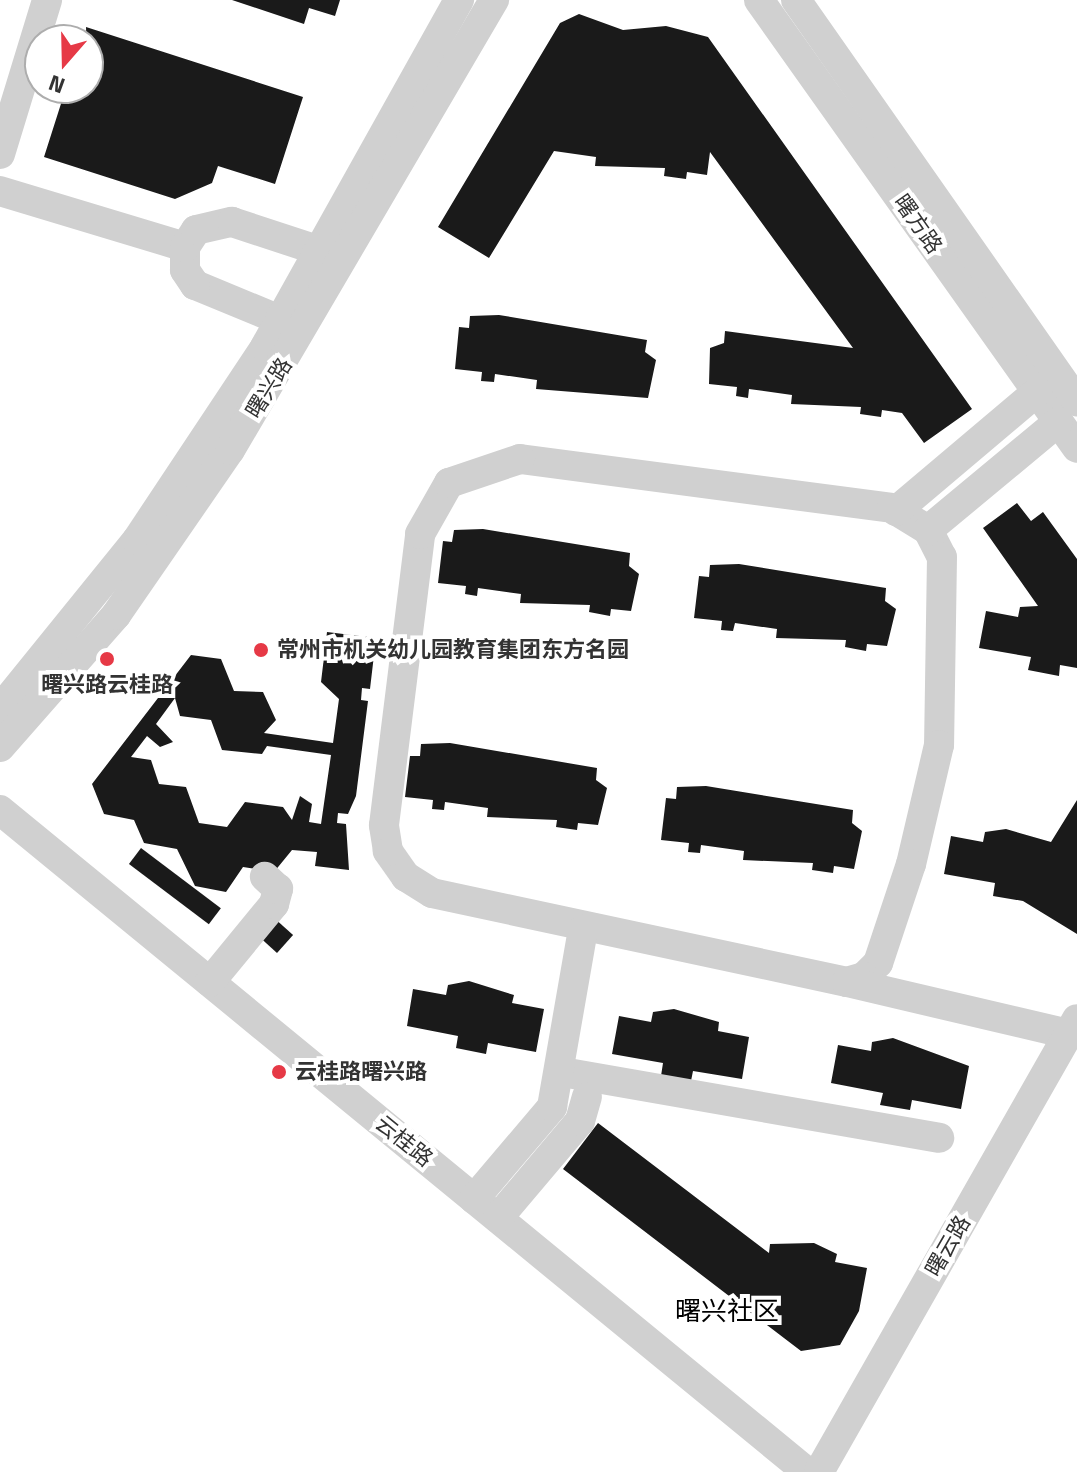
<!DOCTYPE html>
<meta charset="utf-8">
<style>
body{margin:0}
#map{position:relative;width:1077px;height:1472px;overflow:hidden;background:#fff;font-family:"Titillium Web","Noto Sans SC",sans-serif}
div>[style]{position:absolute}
.building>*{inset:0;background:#1a1a1a;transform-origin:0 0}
.minor>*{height:30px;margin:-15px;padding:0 15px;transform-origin:15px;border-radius:15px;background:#d0d0d0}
.dots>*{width:22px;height:22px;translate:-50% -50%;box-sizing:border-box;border:4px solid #fff;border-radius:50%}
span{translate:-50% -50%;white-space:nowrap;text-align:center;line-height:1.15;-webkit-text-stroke:8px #fff;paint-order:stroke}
.street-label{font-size:22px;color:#333}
.poi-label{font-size:22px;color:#333;font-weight:700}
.left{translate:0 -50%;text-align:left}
.quarter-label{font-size:26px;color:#000}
.north{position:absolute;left:24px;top:24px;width:80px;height:80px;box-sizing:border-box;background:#fff;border:2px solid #adadad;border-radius:50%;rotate:200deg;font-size:22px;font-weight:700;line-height:32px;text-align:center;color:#333}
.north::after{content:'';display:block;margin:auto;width:28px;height:36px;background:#e63946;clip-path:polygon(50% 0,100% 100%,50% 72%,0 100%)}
</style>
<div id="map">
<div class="building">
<i style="clip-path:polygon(232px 0,340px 0,335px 16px,309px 8px,304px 24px)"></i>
<i style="clip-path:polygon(579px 14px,623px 30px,666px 26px,708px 37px,972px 409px,924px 443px,902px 413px,882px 410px,881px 417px,860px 414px,861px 407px,791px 404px,792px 395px,749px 389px,748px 398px,736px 396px,737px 387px,709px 384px,710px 348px,724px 343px,725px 331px,853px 348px,710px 152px,707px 175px,687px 172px,686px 179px,664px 176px,665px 168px,595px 166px,596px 157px,554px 151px,489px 258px,438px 227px,560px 23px)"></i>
<i style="clip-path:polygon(86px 27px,303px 97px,275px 184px,218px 166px,212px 183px,175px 199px,44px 157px,66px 88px,88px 88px)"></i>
<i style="clip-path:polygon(499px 315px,647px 340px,645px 352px,656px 360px,648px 398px,536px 389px,537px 380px,495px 374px,494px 382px,481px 381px,482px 372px,455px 369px,459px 327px,469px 328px,470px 316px)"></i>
<i style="clip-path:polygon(1017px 503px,1031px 521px,1043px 512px,1077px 559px,1077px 668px,1060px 665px,1059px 676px,1028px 670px,1031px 657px,979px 648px,986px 611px,1018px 617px,1020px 607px,1038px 606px,983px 528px)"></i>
<i style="clip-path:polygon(483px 529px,630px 553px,629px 566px,639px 574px,631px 611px,611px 609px,610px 616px,589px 612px,590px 605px,520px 603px,521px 594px,478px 588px,477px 596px,465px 594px,466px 586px,438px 583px,443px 541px,452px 542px,454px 530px)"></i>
<i style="clip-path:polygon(739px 564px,886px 588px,885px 601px,896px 609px,887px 646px,867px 644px,866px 651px,845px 647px,846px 640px,776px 638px,777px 629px,735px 623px,733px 631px,721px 630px,722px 621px,694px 618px,699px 576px,709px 577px,710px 565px)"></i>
<i style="clip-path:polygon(evenodd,327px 632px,376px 638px,370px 689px,362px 688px,361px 700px,368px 701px,356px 796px,348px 814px,338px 813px,337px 823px,346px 824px,349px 870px,315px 866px,317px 852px,292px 850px,274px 872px,243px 867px,226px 892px,195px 886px,177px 849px,144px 843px,134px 820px,104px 814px,92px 784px,191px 655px,221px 659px,234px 691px,263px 692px,276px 720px,264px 733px,333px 743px,339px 699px,321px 682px,327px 632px,175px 698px,180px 716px,211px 720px,222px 750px,262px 754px,267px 746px,331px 755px,321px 824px,309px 822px,312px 804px,300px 796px,292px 820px,283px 807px,245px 802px,227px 827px,199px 823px,186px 787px,159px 784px,151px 760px,131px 757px,147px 736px,160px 747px,173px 742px,156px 724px,175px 698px)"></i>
<i style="clip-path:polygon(450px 743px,597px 768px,596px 780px,607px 788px,598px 825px,578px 823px,577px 830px,556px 827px,557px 820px,487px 817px,488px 808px,445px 802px,444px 810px,432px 809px,433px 800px,405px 797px,410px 756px,420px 756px,421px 744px)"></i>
<i style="clip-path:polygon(706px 786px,853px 810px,852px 823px,862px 831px,854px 869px,834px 866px,833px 873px,812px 870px,813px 863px,743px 860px,744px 851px,701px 845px,700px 853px,688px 852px,689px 843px,661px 840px,666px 798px,676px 799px,677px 787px)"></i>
<i style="clip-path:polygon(1077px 800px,1077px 934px,1023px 901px,993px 896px,995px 883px,944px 874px,951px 836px,983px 842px,985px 832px,1006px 829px,1051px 842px)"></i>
<i style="left:141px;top:848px;width:100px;height:20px;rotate:37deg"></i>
<i style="left:273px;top:917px;width:27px;height:24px;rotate:42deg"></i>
<i style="clip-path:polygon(469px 981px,514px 995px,512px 1003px,544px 1009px,536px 1052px,488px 1043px,486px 1054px,456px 1048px,458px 1036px,407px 1026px,413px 989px,446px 995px,448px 985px)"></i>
<i style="clip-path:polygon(674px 1009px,719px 1022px,718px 1031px,749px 1037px,742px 1079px,693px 1071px,691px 1081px,661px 1076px,663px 1063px,612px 1054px,619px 1016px,651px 1022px,653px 1012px)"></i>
<i style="clip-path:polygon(893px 1038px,969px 1066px,961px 1109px,912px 1100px,910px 1110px,880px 1105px,883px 1093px,831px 1083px,838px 1045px,871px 1051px,872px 1042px)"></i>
<i style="clip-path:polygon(598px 1123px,769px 1253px,770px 1244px,814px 1243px,837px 1254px,835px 1262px,867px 1268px,859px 1311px,840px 1345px,801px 1351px,563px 1169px)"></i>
</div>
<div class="minor">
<i style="left:759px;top:0;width:549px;rotate:54.63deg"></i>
<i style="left:796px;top:0;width:490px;rotate:55deg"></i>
<i style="left:0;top:154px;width:161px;rotate:-73deg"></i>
<i style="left:0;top:191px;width:193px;rotate:16.8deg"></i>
<i style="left:280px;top:320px;width:92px;rotate:-157.6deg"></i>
<i style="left:195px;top:285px;width:18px;rotate:-124deg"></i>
<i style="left:185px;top:270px;width:23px;rotate:-90deg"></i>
<i style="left:185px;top:247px;width:20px;rotate:-57deg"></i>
<i style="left:196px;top:230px;width:37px;rotate:-13deg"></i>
<i style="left:232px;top:222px;width:89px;rotate:18.2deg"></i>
<i style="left:520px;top:459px;width:375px;rotate:7.5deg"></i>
<i style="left:892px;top:508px;width:42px;rotate:31.4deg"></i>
<i style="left:928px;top:530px;width:30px;rotate:63deg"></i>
<i style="left:942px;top:557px;width:188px;rotate:90.9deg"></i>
<i style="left:939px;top:745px;width:122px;rotate:103.2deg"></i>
<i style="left:911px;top:864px;width:104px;rotate:108.4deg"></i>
<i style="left:878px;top:963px;width:20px;rotate:135deg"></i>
<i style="left:864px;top:977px;width:18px;rotate:164deg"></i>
<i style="left:847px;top:982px;width:424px;rotate:-167.9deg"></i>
<i style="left:432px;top:893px;width:31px;rotate:-148deg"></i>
<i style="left:406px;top:877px;width:32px;rotate:-125deg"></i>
<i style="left:388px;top:851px;width:26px;rotate:-99deg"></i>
<i style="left:384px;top:825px;width:293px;rotate:-82.9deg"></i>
<i style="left:420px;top:534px;width:59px;rotate:-60.4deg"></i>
<i style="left:449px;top:483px;width:75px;rotate:-18.7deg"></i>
<i style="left:896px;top:511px;width:185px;rotate:-40.2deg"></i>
<i style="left:928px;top:530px;width:169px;rotate:-39.7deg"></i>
<i style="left:0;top:709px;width:218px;rotate:-51deg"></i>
<i style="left:137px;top:540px;width:232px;rotate:-56.4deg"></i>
<i style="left:265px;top:347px;width:398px;rotate:-60.8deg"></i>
<i style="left:0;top:747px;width:176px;rotate:-48.7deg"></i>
<i style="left:116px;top:615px;width:201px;rotate:-55.4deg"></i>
<i style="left:230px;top:450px;width:522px;rotate:-59.6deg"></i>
<i style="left:0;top:810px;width:1044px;rotate:39.36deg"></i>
<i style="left:210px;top:982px;width:101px;rotate:-50.6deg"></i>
<i style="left:274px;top:904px;width:16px;rotate:-75deg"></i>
<i style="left:278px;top:889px;width:18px;rotate:-137deg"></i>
<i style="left:847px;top:982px;width:228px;rotate:13.2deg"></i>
<i style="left:562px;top:1072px;width:383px;rotate:9.9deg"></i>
<i style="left:474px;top:1199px;width:121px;rotate:-49.7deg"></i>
<i style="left:552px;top:1107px;width:180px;rotate:-80.1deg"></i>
<i style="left:498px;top:1218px;width:127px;rotate:-49.8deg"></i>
<i style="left:580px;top:1121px;width:25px;rotate:-74deg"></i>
<i style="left:819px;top:1472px;width:521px;rotate:-60.34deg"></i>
</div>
<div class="dots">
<i style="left:261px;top:650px;background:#e63946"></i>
<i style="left:107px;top:659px;background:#e63946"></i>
<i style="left:279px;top:1072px;background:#e63946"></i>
</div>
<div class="street-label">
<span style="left:918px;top:224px;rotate:55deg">曙方路</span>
<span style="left:269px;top:388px;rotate:-58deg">曙兴路</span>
<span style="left:404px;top:1141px;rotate:39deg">云桂路</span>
<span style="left:948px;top:1246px;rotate:-60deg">曙云路</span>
</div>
<div class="poi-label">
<span class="left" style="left:277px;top:650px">常州市机关幼儿园教育集团东方名园</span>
<span style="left:107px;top:685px">曙兴路云桂路</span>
<span class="left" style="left:295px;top:1072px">云桂路曙兴路</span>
</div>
<div class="quarter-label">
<span style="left:727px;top:1311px">曙兴社区</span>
</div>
<div class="north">N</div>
</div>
